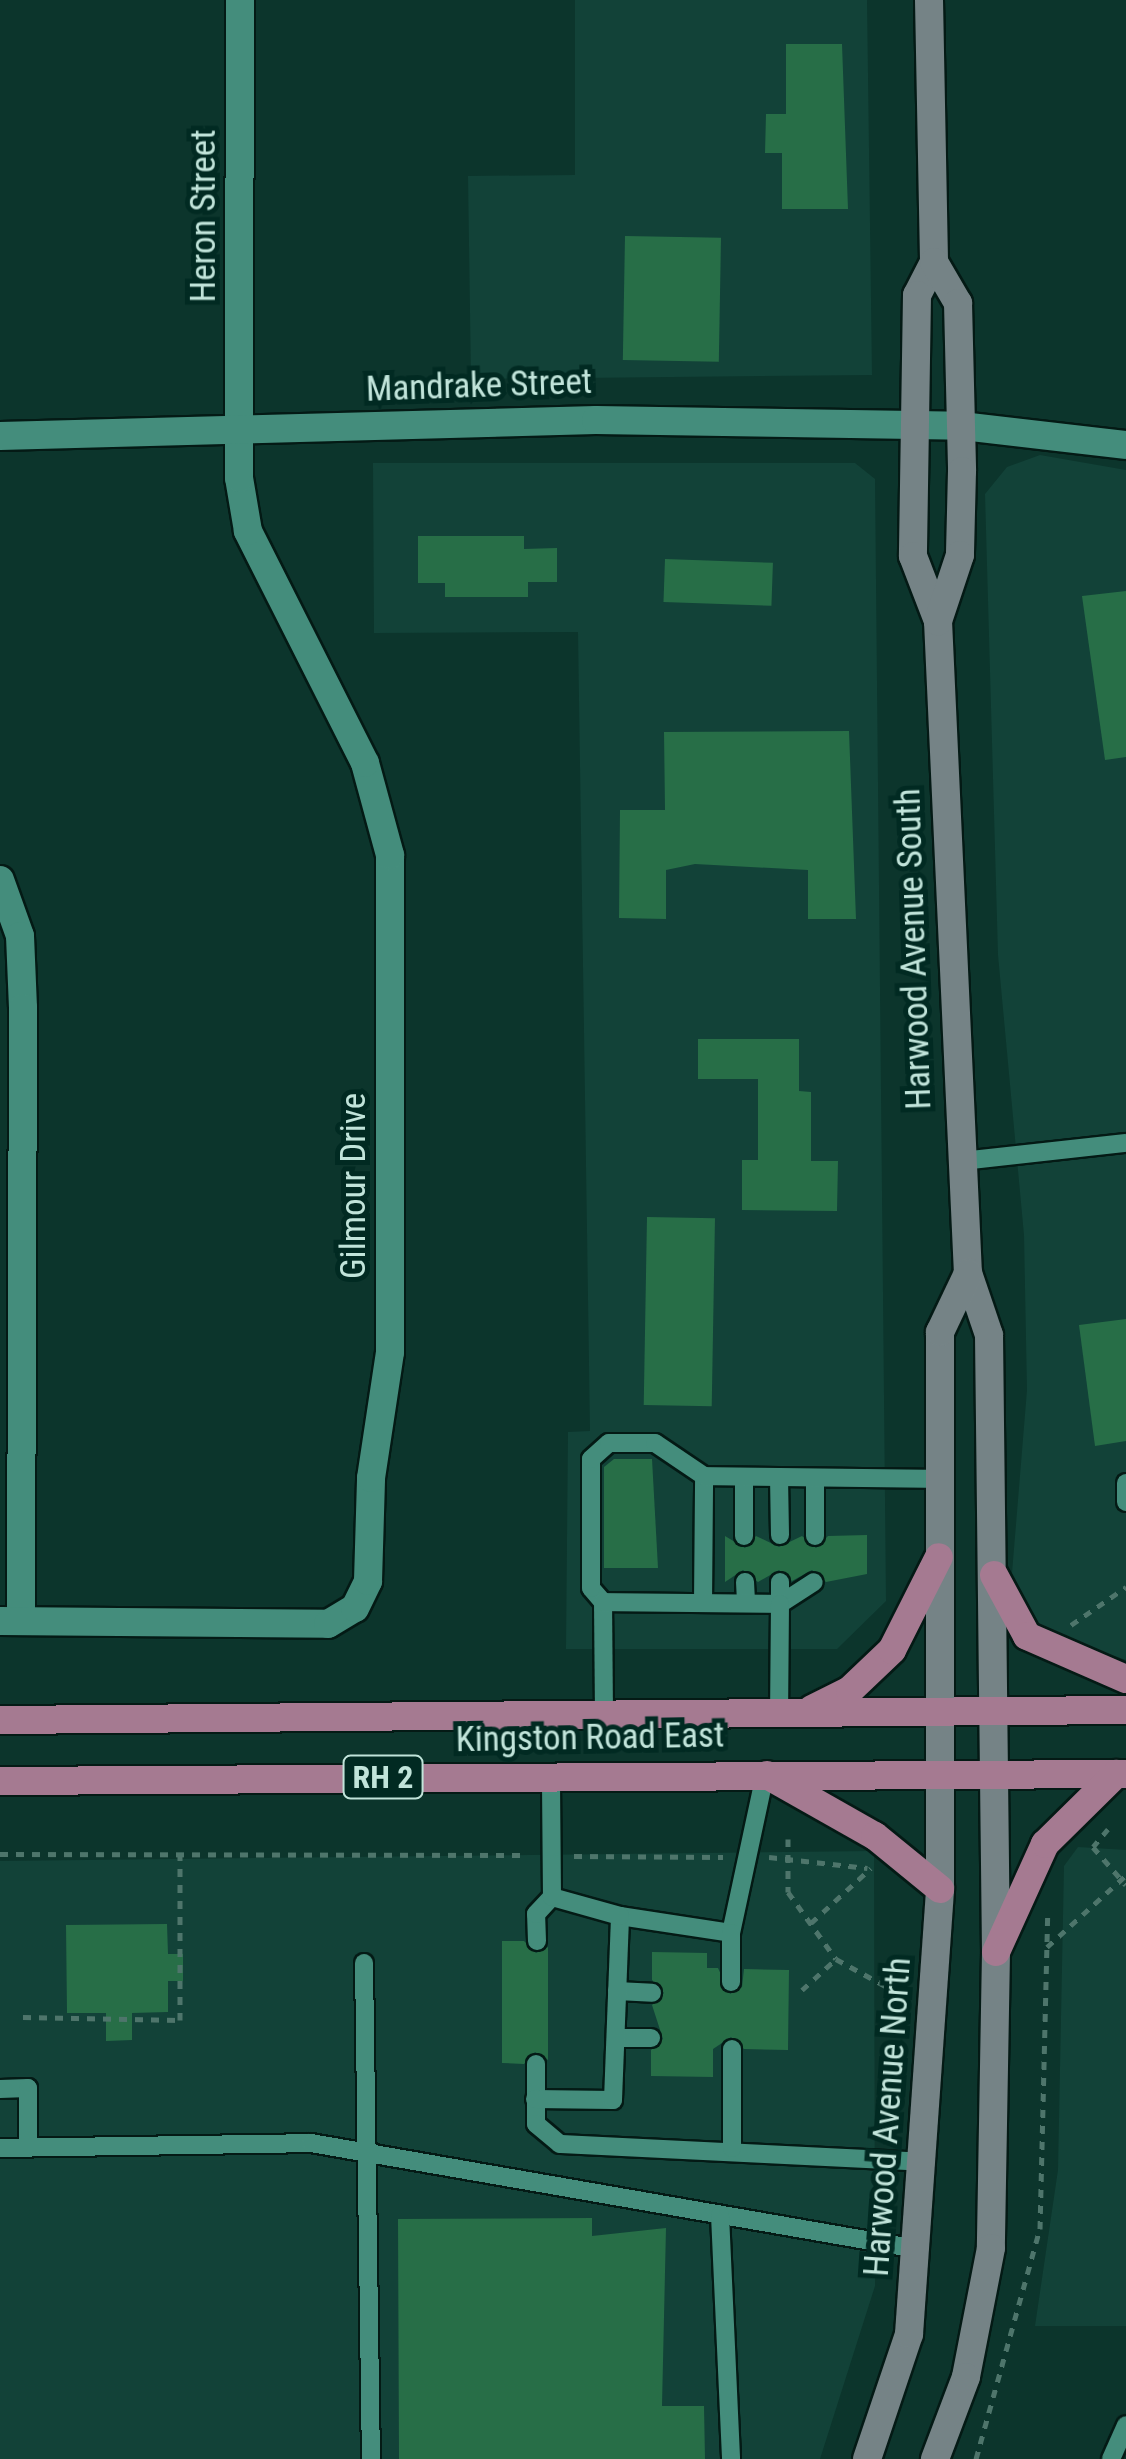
<!DOCTYPE html>
<style>
body{margin:0}
#map{position:relative;width:1126px;height:2459px;overflow:hidden;background:#0c352c;font-family:"Roboto Condensed",sans-serif}
div>[style]{position:absolute}
.built>*{inset:0;background:#124238}
.building>*{inset:0;background:#276e47;transform-origin:0 0}
.path>*{height:5px;margin-top:-2.5px;transform-origin:0;background:repeating-linear-gradient(90deg,#4e756b 0 8px,transparent 0 16px)}
.roads{filter:drop-shadow(2px 0 #041a15) drop-shadow(-2px 0 #041a15) drop-shadow(0 2px #041a15) drop-shadow(0 -2px #041a15)}
.service>*{height:18px;margin:-9px;padding:0 9px;transform-origin:9px;border-radius:9px;background:#448d7c}
.minor>*{height:28px;margin:-14px;padding:0 14px;transform-origin:14px;border-radius:14px;background:#448d7c}
.tertiary>*{height:28px;margin:-14px;padding:0 14px;transform-origin:14px;border-radius:14px;background:#448d7c}
.secondary>*{height:28px;margin:-14px;padding:0 14px;transform-origin:14px;border-radius:14px;background:#758386}
.primary>*{height:28px;margin:-14px;padding:0 14px;transform-origin:14px;border-radius:14px;background:#a57a91}
span{translate:-50% -50%;white-space:nowrap;text-align:center;line-height:1.15;-webkit-text-stroke:10px #012a22;paint-order:stroke}
.shield-label span{padding:2px 8px;background:#012a22;border:2px solid;border-radius:8px;-webkit-text-stroke-width:0}
.shield-label{font-size:32px;color:#c1e4da;font-weight:700}
.street-label{font-size:35px;color:#c1e4da}
</style>
<div id="map">
<div class="built">
<i style="clip-path:polygon(575px 0,867px 0,872px 375px,471px 379px,468px 176px,575px 175px)"></i>
<i style="clip-path:polygon(1040px 455px,1126px 470px,1126px 1660px,1039px 1629px,1016px 1600px,1012px 1573px,1027px 1390px,1024px 1235px,998px 955px,985px 494px,1007px 467px)"></i>
<i style="clip-path:polygon(373px 463px,855px 463px,875px 479px,886px 1601px,837px 1649px,566px 1649px,568px 1432px,590px 1431px,578px 632px,374px 633px)"></i>
<i style="clip-path:polygon(1078px 1847px,1126px 1850px,1126px 2326px,1035px 2326px,1058px 2170px,1064px 1866px)"></i>
<i style="clip-path:polygon(874px 1851px,875px 2286px,820px 2459px,0 2459px,0 1861px)"></i>
</div>
<div class="building">
<i style="clip-path:polygon(786px 44px,842px 44px,848px 209px,782px 209px,782px 153px,765px 153px,766px 114px,786px 114px)"></i>
<i style="left:625px;top:236px;width:96px;height:124px;rotate:1deg"></i>
<i style="clip-path:polygon(418px 536px,524px 536px,524px 549px,557px 548px,557px 582px,528px 582px,528px 597px,445px 597px,445px 583px,418px 583px)"></i>
<i style="left:665px;top:559px;width:108px;height:43px;rotate:2deg"></i>
<i style="clip-path:polygon(1126px 591px,1126px 757px,1105px 760px,1082px 596px)"></i>
<i style="clip-path:polygon(849px 731px,856px 919px,808px 919px,808px 870px,695px 864px,666px 870px,666px 919px,619px 918px,620px 810px,665px 810px,664px 732px)"></i>
<i style="clip-path:polygon(698px 1039px,799px 1039px,799px 1091px,811px 1092px,811px 1161px,838px 1161px,837px 1211px,742px 1210px,742px 1160px,758px 1160px,758px 1079px,698px 1079px)"></i>
<i style="left:647px;top:1217px;width:68px;height:188px;rotate:1deg"></i>
<i style="clip-path:polygon(1126px 1319px,1126px 1441px,1095px 1446px,1079px 1325px)"></i>
<i style="clip-path:polygon(614px 1459px,652px 1459px,658px 1568px,604px 1568px,604px 1467px)"></i>
<i style="clip-path:polygon(867px 1535px,867px 1574px,826px 1582px,812px 1570px,792px 1581px,779px 1570px,758px 1582px,743px 1570px,725px 1582px,725px 1536px,745px 1548px,756px 1536px,779px 1547px,802px 1536px,816px 1548px,828px 1536px)"></i>
<i style="clip-path:polygon(167px 1924px,168px 1954px,183px 1954px,183px 1981px,168px 1981px,168px 2012px,132px 2013px,132px 2040px,106px 2041px,106px 2013px,67px 2013px,66px 1925px)"></i>
<i style="clip-path:polygon(502px 1941px,524px 1941px,536px 1953px,548px 1947px,548px 2060px,535px 2052px,524px 2064px,502px 2063px)"></i>
<i style="clip-path:polygon(652px 1952px,707px 1953px,707px 1968px,718px 1968px,730px 1994px,742px 1987px,744px 1969px,789px 1970px,788px 2050px,744px 2049px,731px 2037px,713px 2049px,713px 2077px,651px 2076px,651px 2050px,663px 2039px,652px 2005px,664px 1993px,652px 1980px)"></i>
<i style="clip-path:polygon(592px 2218px,592px 2236px,666px 2228px,662px 2406px,704px 2406px,705px 2459px,399px 2459px,398px 2219px)"></i>
</div>
<div class="path">
<i style="left:1071px;top:1625px;width:67px;rotate:-34.6deg"></i>
<i style="left:1108px;top:1829px;width:23px;rotate:130deg"></i>
<i style="left:1093px;top:1847px;width:50px;rotate:49deg"></i>
<i style="left:788px;top:1839px;width:53px;rotate:90deg"></i>
<i style="left:788px;top:1892px;width:82px;rotate:54.4deg"></i>
<i style="left:836px;top:1959px;width:60px;rotate:28.7deg"></i>
<i style="left:0;top:1854px;width:528px;rotate:0.11deg"></i>
<i style="left:574px;top:1856px;width:149px;rotate:0.4deg"></i>
<i style="left:769px;top:1857px;width:99px;rotate:6.4deg"></i>
<i style="left:811px;top:1923px;width:81px;rotate:-42.5deg"></i>
<i style="left:1047px;top:1947px;width:107px;rotate:-42.3deg"></i>
<i style="left:802px;top:1990px;width:46px;rotate:-42.4deg"></i>
<i style="left:23px;top:2017px;width:157px;rotate:1.1deg"></i>
<i style="left:180px;top:2020px;width:166px;rotate:-90deg"></i>
<i style="left:976px;top:2459px;width:239px;rotate:-74.5deg"></i>
<i style="left:1040px;top:2229px;width:318px;rotate:-88.6deg"></i>
</div>
<div class="roads">
<div class="service">
<i style="left:962px;top:1161px;width:165px;rotate:-6.3deg"></i>
<i style="left:744px;top:1477px;width:59px;rotate:90deg"></i>
<i style="left:779px;top:1477px;width:58px;rotate:89deg"></i>
<i style="left:815px;top:1478px;width:58px;rotate:90deg"></i>
<i style="left:1126px;top:1483px;width:19px;rotate:90deg"></i>
<i style="left:745px;top:1582px;width:21px;rotate:87deg"></i>
<i style="left:603px;top:1602px;width:18px;rotate:-131deg"></i>
<i style="left:591px;top:1588px;width:129px;rotate:-90deg"></i>
<i style="left:591px;top:1459px;width:24px;rotate:-42deg"></i>
<i style="left:609px;top:1443px;width:46px"></i>
<i style="left:655px;top:1443px;width:59px;rotate:34deg"></i>
<i style="left:703px;top:1603px;width:127px;rotate:-89.5deg"></i>
<i style="left:704px;top:1476px;width:234px;rotate:0.7deg"></i>
<i style="left:780px;top:1604px;width:40px;rotate:-32.9deg"></i>
<i style="left:780px;top:1604px;width:22px;rotate:-90deg"></i>
<i style="left:604px;top:1715px;width:113px;rotate:-90.5deg"></i>
<i style="left:603px;top:1602px;width:177px;rotate:0.6deg"></i>
<i style="left:780px;top:1604px;width:109px;rotate:90.5deg"></i>
<i style="left:620px;top:1916px;width:112px;rotate:8.7deg"></i>
<i style="left:731px;top:1933px;width:163px;rotate:-77.9deg"></i>
<i style="left:537px;top:1941px;width:27px;rotate:-92deg"></i>
<i style="left:536px;top:1914px;width:23px;rotate:-47deg"></i>
<i style="left:364px;top:1963px;width:496px;rotate:89.2deg"></i>
<i style="left:731px;top:1982px;width:49px;rotate:-90deg"></i>
<i style="left:617px;top:1991px;width:35px;rotate:3deg"></i>
<i style="left:616px;top:2038px;width:35px"></i>
<i style="left:536px;top:2064px;width:60px;rotate:90deg"></i>
<i style="left:536px;top:2124px;width:31px;rotate:40deg"></i>
<i style="left:560px;top:2144px;width:364px;rotate:2.8deg"></i>
<i style="left:0;top:2089px;width:28px;rotate:-2deg"></i>
<i style="left:28px;top:2088px;width:58px;rotate:90deg"></i>
<i style="left:535px;top:2099px;width:78px;rotate:0.7deg"></i>
<i style="left:613px;top:2100px;width:184px;rotate:-87.8deg"></i>
<i style="left:620px;top:1916px;width:71px;rotate:-164.4deg"></i>
<i style="left:552px;top:1897px;width:121px;rotate:-90.5deg"></i>
<i style="left:0;top:2148px;width:311px;rotate:-0.9deg"></i>
<i style="left:311px;top:2143px;width:615px;rotate:9.92deg"></i>
<i style="left:732px;top:2148px;width:99px;rotate:-90deg"></i>
<i style="left:720px;top:2215px;width:244px;rotate:87.4deg"></i>
<i style="left:1111px;top:2459px;width:37px;rotate:-66deg"></i>
</div>
<div class="minor">
<i style="left:962px;top:426px;width:165px;rotate:6.6deg"></i>
<i style="left:0;top:880px;width:59px;rotate:70.3deg"></i>
<i style="left:20px;top:936px;width:72px;rotate:87.6deg"></i>
<i style="left:23px;top:1008px;width:613px;rotate:90.19deg"></i>
<i style="left:0;top:1621px;width:328px;rotate:0.5deg"></i>
<i style="left:328px;top:1624px;width:31px;rotate:-31deg"></i>
<i style="left:355px;top:1608px;width:30px;rotate:-64deg"></i>
<i style="left:368px;top:1581px;width:103px;rotate:-88.3deg"></i>
<i style="left:371px;top:1478px;width:127px;rotate:-81.4deg"></i>
<i style="left:390px;top:1352px;width:497px;rotate:-90deg"></i>
<i style="left:390px;top:855px;width:95px;rotate:-105.2deg"></i>
<i style="left:365px;top:763px;width:260px;rotate:-116.8deg"></i>
<i style="left:248px;top:531px;width:54px;rotate:-99.6deg"></i>
<i style="left:239px;top:478px;width:478px;rotate:-89.9deg"></i>
</div>
<div class="tertiary">
<i style="left:0;top:436px;width:596px;rotate:-1.54deg"></i>
<i style="left:596px;top:420px;width:366px;rotate:0.9deg"></i>
</div>
<div class="secondary">
<i style="left:929px;top:0;width:262px;rotate:88.9deg"></i>
<i style="left:934px;top:262px;width:37px;rotate:117deg"></i>
<i style="left:917px;top:295px;width:261px;rotate:90.9deg"></i>
<i style="left:913px;top:556px;width:70px;rotate:69deg"></i>
<i style="left:938px;top:621px;width:653px;rotate:87.37deg"></i>
<i style="left:968px;top:1273px;width:65px;rotate:71.3deg"></i>
<i style="left:989px;top:1335px;width:617px;rotate:89.35deg"></i>
<i style="left:996px;top:1952px;width:296px;rotate:91deg"></i>
<i style="left:991px;top:2248px;width:131px;rotate:101deg"></i>
<i style="left:966px;top:2377px;width:88px;rotate:110.7deg"></i>
<i style="left:934px;top:262px;width:48px;rotate:59.7deg"></i>
<i style="left:958px;top:303px;width:168px;rotate:88.6deg"></i>
<i style="left:962px;top:471px;width:84px;rotate:91.4deg"></i>
<i style="left:960px;top:555px;width:70px;rotate:108.4deg"></i>
<i style="left:867px;top:2459px;width:132px;rotate:-71.4deg"></i>
<i style="left:909px;top:2334px;width:446px;rotate:-86deg"></i>
<i style="left:940px;top:1889px;width:557px;rotate:-90deg"></i>
<i style="left:940px;top:1332px;width:65px;rotate:-64.6deg"></i>
</div>
<div class="primary">
<i style="left:994px;top:1575px;width:69px;rotate:61.6deg"></i>
<i style="left:1027px;top:1636px;width:108px;rotate:23.5deg"></i>
<i style="left:812px;top:1709px;width:42px;rotate:-26.6deg"></i>
<i style="left:850px;top:1690px;width:58px;rotate:-43.6deg"></i>
<i style="left:892px;top:1650px;width:104px;rotate:-63.2deg"></i>
<i style="left:0;top:1720px;width:1126px;rotate:-0.51deg"></i>
<i style="left:767px;top:1775px;width:124px;rotate:29.5deg"></i>
<i style="left:875px;top:1836px;width:84px;rotate:39.2deg"></i>
<i style="left:0;top:1781px;width:1126px;rotate:-0.36deg"></i>
<i style="left:996px;top:1952px;width:119px;rotate:-65.6deg"></i>
<i style="left:1045px;top:1844px;width:100px;rotate:-44.6deg"></i>
</div>
</div>
<div class="shield-label">
<span style="left:383px;top:1777px">RH 2</span>
</div>
<div class="street-label">
<span style="left:204px;top:216px;rotate:-90deg">Heron Street</span>
<span style="left:479px;top:386px;rotate:-2deg">Mandrake Street</span>
<span style="left:914px;top:949px;rotate:-92deg">Harwood Avenue South</span>
<span style="left:354px;top:1186px;rotate:-90deg">Gilmour Drive</span>
<span style="left:590px;top:1738px;rotate:-1deg">Kingston Road East</span>
<span style="left:888px;top:2117px;rotate:-86deg">Harwood Avenue North</span>
</div>
</div>
